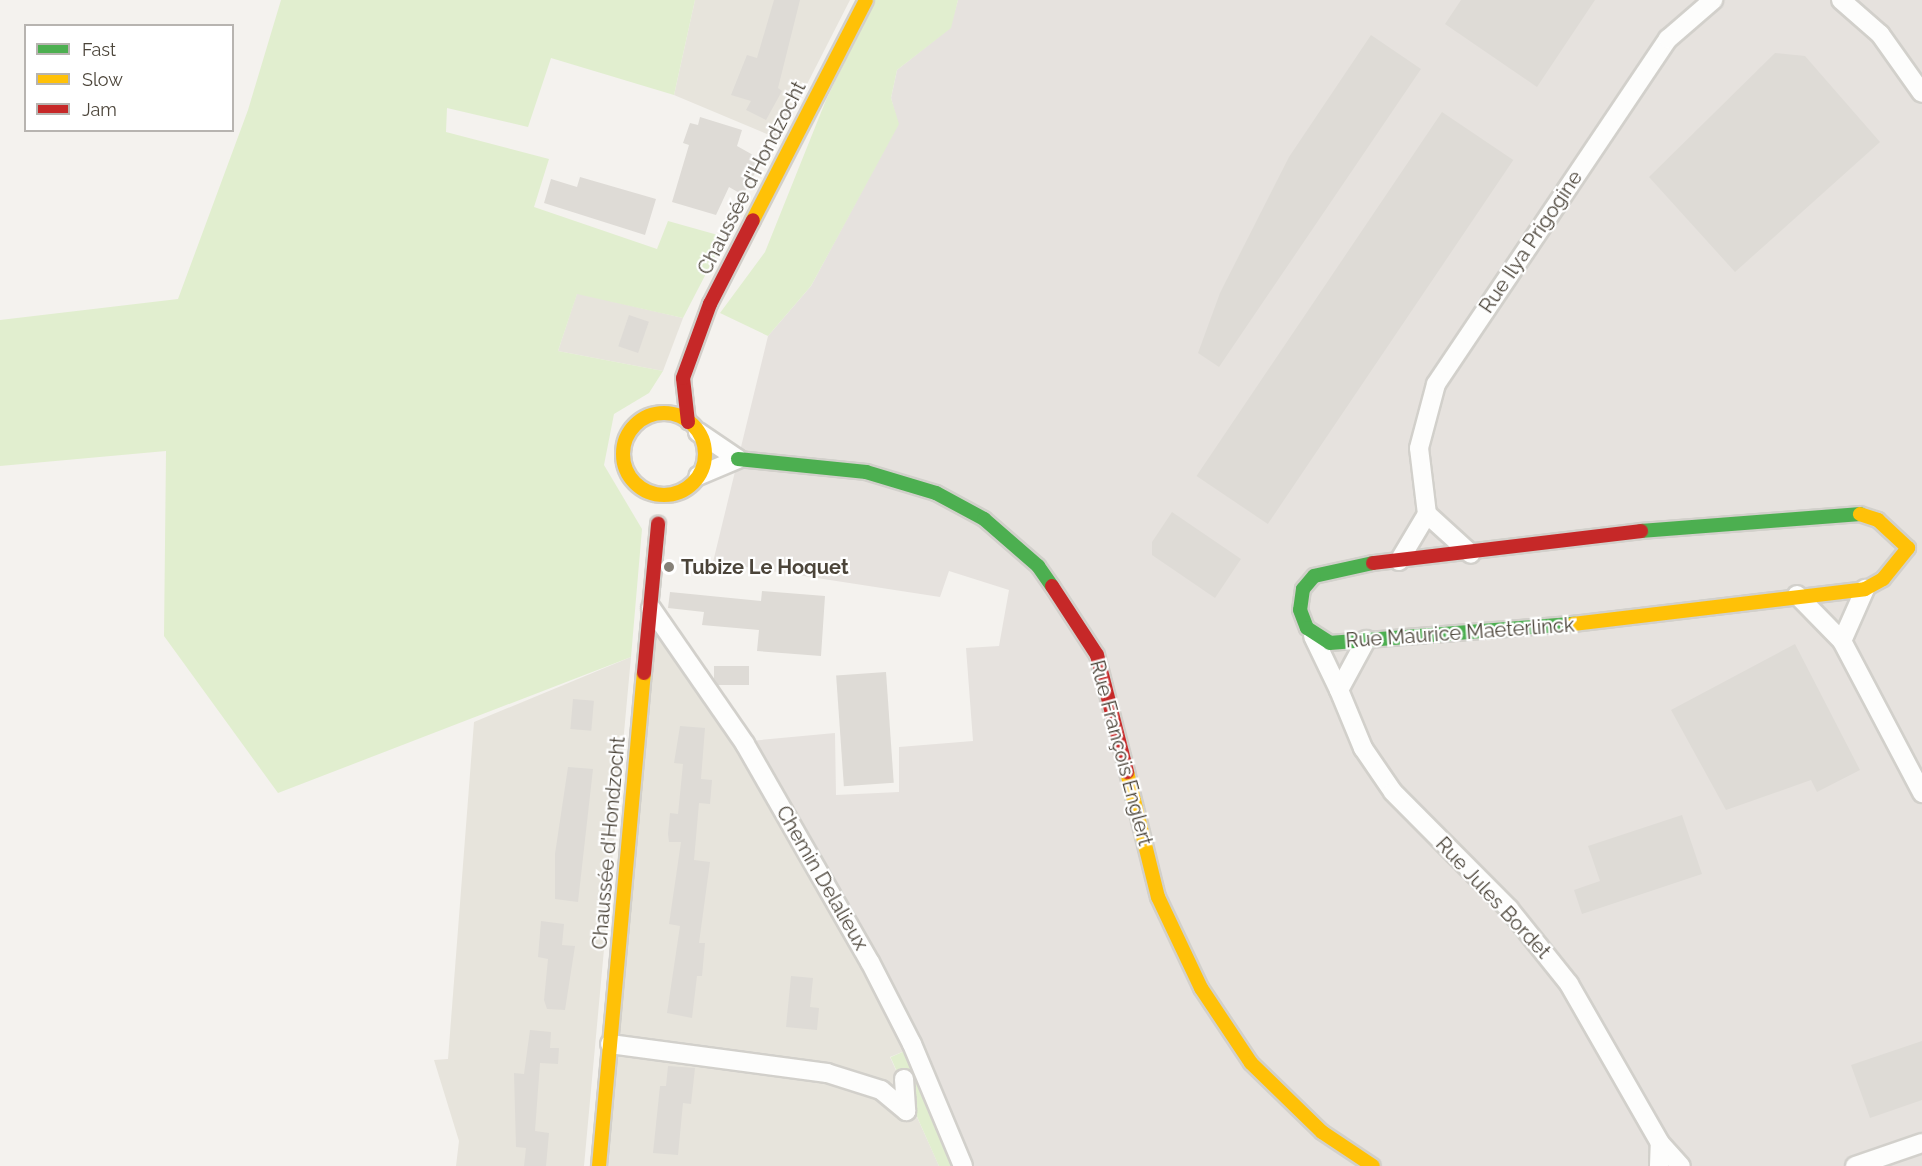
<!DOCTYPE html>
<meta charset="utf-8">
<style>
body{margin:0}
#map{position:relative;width:1922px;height:1166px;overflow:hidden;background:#f4f2ee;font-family:Raleway,sans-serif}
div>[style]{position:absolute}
.residential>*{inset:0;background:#e7e4dc}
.industrial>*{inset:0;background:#e6e2de}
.green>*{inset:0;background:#e1eecf;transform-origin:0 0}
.building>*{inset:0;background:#dedbd6;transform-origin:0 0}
.roads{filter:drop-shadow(2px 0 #d2d0cb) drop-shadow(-2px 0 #d2d0cb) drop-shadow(0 2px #d2d0cb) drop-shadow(0 -2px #d2d0cb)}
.street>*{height:18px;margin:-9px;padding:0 9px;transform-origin:9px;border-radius:9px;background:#fdfdfc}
.fast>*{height:14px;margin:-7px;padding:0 7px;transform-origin:7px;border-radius:7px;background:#4caf50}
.slow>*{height:14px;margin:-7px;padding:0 7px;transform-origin:7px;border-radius:7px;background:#ffc107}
.slow>.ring{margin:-7px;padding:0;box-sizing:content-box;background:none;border:14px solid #ffc107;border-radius:50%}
.jam>*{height:14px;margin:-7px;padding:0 7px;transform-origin:7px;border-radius:7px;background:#c62828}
.dots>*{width:16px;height:16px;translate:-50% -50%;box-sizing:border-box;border:3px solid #fff;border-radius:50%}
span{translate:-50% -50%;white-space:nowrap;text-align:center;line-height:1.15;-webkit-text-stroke:4.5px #fff;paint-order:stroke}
.street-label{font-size:20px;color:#4b4439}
.poi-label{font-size:20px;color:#4b4439;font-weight:700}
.left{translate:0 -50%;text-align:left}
.legend{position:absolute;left:24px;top:24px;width:210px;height:108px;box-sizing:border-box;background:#fff;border:2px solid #b7b4b0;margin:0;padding:8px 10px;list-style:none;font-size:18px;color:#4b4439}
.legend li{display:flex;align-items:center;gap:12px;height:30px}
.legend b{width:30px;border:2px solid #b7b4b0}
</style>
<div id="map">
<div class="residential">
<i style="clip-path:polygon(695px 0,850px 0,779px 139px,674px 95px)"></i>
<i style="clip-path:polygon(577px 293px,683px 318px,663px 371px,558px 351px)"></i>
<i style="clip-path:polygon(656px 636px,665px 637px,695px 680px,763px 789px,907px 1050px,890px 1057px,939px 1166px,608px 1166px)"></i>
<i style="clip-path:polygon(631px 657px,584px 1166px,456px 1166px,459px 1141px,434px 1060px,448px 1059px,474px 722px)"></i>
</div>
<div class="industrial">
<i style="clip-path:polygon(958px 0,1922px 0,1922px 1166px,973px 1166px,877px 958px,750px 741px,835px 733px,836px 795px,899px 792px,899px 747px,973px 741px,966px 648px,999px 646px,1009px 590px,949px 571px,940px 597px,713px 562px,768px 336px,811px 286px,898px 124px,891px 98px,897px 70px,950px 28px)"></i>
</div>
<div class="green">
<i style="clip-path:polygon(281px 0,695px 0,674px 95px,551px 58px,528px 127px,447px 108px,446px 132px,549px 159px,534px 207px,657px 249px,668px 221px,725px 237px,683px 318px,577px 294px,558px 351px,663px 371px,649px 393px,614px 414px,604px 465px,642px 529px,631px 657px,278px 793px,164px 636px,166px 451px,0 466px,0 320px,178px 299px,248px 110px)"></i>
<i style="clip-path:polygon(875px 0,958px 0,951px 28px,897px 70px,891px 98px,899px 124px,811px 286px,768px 336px,720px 313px,765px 252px,826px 100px)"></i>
<i style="left:907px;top:1050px;width:127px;height:18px;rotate:66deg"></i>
</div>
<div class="building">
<i style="clip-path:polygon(774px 0,800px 0,778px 88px,782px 91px,766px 120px,746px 110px,751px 101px,731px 95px,747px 55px,757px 58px)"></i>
<i style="clip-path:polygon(1461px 0,1595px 0,1537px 87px,1445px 24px)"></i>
<i style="clip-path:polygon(1371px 35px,1421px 69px,1219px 367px,1198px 353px,1220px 293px,1289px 157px)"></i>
<i style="clip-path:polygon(1775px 53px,1805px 56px,1880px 142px,1735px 272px,1649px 177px)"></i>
<i style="left:1442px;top:112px;width:86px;height:439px;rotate:34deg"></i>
<i style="clip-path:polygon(700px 117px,742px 130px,737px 146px,762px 160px,743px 195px,729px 187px,716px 215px,672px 202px,689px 145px,683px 143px,690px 123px,698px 125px)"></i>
<i style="clip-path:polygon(580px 177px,656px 199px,645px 235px,544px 203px,551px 179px,577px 187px)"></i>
<i style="left:629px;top:315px;width:21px;height:33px;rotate:19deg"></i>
<i style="clip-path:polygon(1172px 512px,1241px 559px,1215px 598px,1152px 555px,1152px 542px)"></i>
<i style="clip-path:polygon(762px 591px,825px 596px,821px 656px,757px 651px,759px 630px,702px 625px,704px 612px,668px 608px,670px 592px,761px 601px)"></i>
<i style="clip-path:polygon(1795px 644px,1860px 770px,1817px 792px,1811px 780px,1726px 810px,1671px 710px)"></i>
<i style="left:714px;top:666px;width:35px;height:19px"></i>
<i style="left:886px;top:672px;width:111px;height:50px;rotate:86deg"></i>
<i style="left:573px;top:699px;width:21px;height:30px;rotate:5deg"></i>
<i style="clip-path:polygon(680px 726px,705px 728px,701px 779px,712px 780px,710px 804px,699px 803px,694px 860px,710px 862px,699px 943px,705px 943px,702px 976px,697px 976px,692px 1018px,667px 1013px,680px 926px,669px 924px,681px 842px,669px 842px,668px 834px,670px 813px,678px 814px,683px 764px,674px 763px)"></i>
<i style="clip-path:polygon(568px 767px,593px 769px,578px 902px,555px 899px,555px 854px)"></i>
<i style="clip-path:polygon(1682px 815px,1702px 874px,1582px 914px,1574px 890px,1600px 881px,1588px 846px)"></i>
<i style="clip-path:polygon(541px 921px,564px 924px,562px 945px,575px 946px,565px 1010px,547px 1009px,544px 1000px,548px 959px,538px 957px)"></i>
<i style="clip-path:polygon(791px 976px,813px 978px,810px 1007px,819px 1008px,817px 1030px,786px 1027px)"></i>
<i style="clip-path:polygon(530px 1030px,551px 1032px,550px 1048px,559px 1048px,558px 1064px,540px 1063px,535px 1131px,549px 1133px,546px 1166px,524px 1166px,526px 1148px,516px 1147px,514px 1073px,524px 1074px)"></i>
<i style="clip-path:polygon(1922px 1041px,1922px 1100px,1870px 1118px,1851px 1065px)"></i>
<i style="clip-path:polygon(668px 1066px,695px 1068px,691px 1104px,683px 1103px,678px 1155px,653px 1153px,660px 1086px,666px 1086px)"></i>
</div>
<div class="roads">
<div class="street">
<i style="left:1841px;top:0;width:52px;rotate:41.1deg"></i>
<i style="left:1880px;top:34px;width:72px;rotate:54.6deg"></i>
<i style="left:698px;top:432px;width:48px;rotate:34deg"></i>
<i style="left:738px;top:459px;width:43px;rotate:157deg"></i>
<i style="left:1427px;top:514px;width:66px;rotate:-96.9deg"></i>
<i style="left:1419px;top:448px;width:66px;rotate:-75.1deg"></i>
<i style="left:1436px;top:384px;width:416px;rotate:-56.1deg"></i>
<i style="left:1668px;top:39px;width:60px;rotate:-40.9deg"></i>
<i style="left:1399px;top:561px;width:55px;rotate:-59.2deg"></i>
<i style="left:1427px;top:514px;width:59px;rotate:42.3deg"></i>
<i style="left:1797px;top:595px;width:64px;rotate:45.6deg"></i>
<i style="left:1842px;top:641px;width:57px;rotate:-66.1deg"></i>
<i style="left:651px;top:608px;width:165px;rotate:55.3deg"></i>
<i style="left:745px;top:744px;width:251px;rotate:60.2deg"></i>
<i style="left:870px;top:962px;width:92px;rotate:62.9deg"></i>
<i style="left:912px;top:1044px;width:132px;rotate:67.3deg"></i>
<i style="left:1313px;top:636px;width:60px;rotate:64.3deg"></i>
<i style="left:1339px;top:690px;width:57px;rotate:-61.6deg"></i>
<i style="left:1842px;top:641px;width:172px;rotate:62.2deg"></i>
<i style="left:1339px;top:690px;width:63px;rotate:67.5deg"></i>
<i style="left:1363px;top:748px;width:53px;rotate:55.7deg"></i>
<i style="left:1393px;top:792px;width:165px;rotate:45.2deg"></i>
<i style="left:1509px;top:909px;width:96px;rotate:51.3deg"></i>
<i style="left:1569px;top:984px;width:183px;rotate:60.2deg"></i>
<i style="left:610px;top:1044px;width:219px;rotate:7.6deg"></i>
<i style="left:827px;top:1073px;width:57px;rotate:17.5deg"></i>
<i style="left:881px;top:1090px;width:33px;rotate:40deg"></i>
<i style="left:904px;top:1079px;width:32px;rotate:86deg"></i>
<i style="left:1659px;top:1166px;width:23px;rotate:-88deg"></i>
<i style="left:1660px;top:1143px;width:31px;rotate:48deg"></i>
<i style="left:1855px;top:1166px;width:71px;rotate:-18.9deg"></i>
</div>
<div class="fast">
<i style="left:738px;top:459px;width:129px;rotate:5.8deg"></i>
<i style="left:866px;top:472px;width:73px;rotate:16.7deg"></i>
<i style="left:936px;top:493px;width:55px;rotate:28.4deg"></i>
<i style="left:984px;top:519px;width:72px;rotate:41deg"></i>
<i style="left:1038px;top:566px;width:24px;rotate:55deg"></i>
<i style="left:1641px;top:531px;width:220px;rotate:-4.4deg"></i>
<i style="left:1373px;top:563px;width:60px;rotate:167.6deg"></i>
<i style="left:1314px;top:576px;width:17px;rotate:130deg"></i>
<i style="left:1303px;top:589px;width:21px;rotate:98deg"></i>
<i style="left:1300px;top:610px;width:19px;rotate:69deg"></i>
<i style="left:1307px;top:628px;width:27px;rotate:33deg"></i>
<i style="left:1330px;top:643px;width:244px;rotate:-4.5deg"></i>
</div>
<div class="slow">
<i style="left:753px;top:220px;width:247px;rotate:-62.8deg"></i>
<i class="ring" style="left:623px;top:413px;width:68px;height:68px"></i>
<i style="left:1573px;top:624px;width:294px;rotate:-6.8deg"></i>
<i style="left:1865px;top:589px;width:21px;rotate:-29deg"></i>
<i style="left:1883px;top:579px;width:40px;rotate:-51deg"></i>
<i style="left:1908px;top:548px;width:41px;rotate:-137deg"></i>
<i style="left:1878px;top:520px;width:19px;rotate:-162deg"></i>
<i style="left:1127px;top:772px;width:129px;rotate:76.1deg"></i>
<i style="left:1158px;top:897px;width:101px;rotate:64.7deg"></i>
<i style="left:1201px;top:988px;width:90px;rotate:56.3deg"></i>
<i style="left:1251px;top:1063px;width:99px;rotate:44.2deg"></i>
<i style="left:1322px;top:1132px;width:61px;rotate:33.7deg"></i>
<i style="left:599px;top:1166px;width:495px;rotate:-84.8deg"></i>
</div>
<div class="jam">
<i style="left:688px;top:422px;width:44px;rotate:-96.5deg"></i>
<i style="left:683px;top:378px;width:79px;rotate:-70deg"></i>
<i style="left:710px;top:304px;width:94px;rotate:-62.9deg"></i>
<i style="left:1373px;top:563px;width:270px;rotate:-6.8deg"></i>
<i style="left:1052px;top:586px;width:82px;rotate:56.9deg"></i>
<i style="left:1097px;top:655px;width:121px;rotate:75.6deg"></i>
<i style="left:644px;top:673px;width:150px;rotate:-84.6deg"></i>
</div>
</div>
<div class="dots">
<i style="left:669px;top:567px;background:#868178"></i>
</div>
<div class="street-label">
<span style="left:752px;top:178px;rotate:-63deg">Chaussée d'Hondzocht</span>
<span style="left:1531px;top:242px;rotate:-56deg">Rue Ilya Prigogine</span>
<span style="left:1460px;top:633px;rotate:-4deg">Rue Maurice Maeterlinck</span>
<span style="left:1121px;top:753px;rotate:75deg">Rue François Englert</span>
<span style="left:609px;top:843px;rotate:-85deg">Chaussée d'Hondzocht</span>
<span style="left:822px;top:878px;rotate:60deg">Chemin Delalieux</span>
<span style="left:1493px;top:898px;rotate:47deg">Rue Jules Bordet</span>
</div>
<div class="poi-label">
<span class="left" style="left:681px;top:567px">Tubize Le Hoquet</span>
</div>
<ul class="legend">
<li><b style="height:8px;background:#4caf50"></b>Fast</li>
<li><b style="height:8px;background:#ffc107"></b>Slow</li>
<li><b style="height:8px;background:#c62828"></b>Jam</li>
</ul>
</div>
